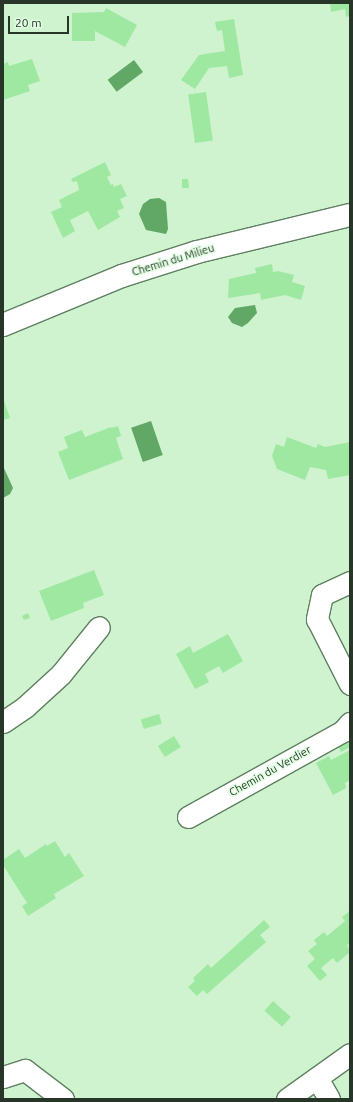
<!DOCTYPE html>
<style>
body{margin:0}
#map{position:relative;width:353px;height:1102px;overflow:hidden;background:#cef3ce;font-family:Ubuntu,sans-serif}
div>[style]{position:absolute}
.water>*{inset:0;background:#61a765;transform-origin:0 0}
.building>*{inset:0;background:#9fe8a2;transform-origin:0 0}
.roads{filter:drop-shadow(1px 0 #5f8060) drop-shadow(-1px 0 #5f8060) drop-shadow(0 1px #5f8060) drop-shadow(0 -1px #5f8060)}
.minor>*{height:21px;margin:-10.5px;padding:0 10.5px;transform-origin:10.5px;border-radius:10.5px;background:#fff}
.tertiary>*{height:22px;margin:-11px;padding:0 11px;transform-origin:11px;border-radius:11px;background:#fff}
span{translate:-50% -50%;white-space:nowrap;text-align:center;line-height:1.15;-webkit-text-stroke:3px #e0fee1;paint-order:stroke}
.street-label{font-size:11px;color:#273628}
.frame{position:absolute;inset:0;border:4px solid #273628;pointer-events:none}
.scale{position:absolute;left:8px;top:16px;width:61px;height:18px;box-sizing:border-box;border:2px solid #273628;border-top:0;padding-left:5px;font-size:12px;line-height:14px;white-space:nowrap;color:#273628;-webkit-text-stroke:3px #e0fee1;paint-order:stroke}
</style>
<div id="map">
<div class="water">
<i style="left:134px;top:60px;width:15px;height:33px;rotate:53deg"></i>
<i style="clip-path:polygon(159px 198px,166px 202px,168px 229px,166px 234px,146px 230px,139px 214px,143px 204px,150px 199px)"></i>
<i style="clip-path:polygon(255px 305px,257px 313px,248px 323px,242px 327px,232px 323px,228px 317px,235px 308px)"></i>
<i style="left:151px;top:421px;width:36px;height:21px;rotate:71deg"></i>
<i style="clip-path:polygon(3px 466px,13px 488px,10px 494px,3px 498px)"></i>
</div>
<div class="building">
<i style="clip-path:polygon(330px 3px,350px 3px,350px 16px,346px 17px,345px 9px,331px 12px)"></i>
<i style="clip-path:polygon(106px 8px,137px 25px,125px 47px,95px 31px,95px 41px,72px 41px,72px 13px,104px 12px)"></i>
<i style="clip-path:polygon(234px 19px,243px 75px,229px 78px,227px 66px,209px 68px,195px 89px,181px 80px,199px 55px,225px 51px,222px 30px,217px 31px,215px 22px)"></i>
<i style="clip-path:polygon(32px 59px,40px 81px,28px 85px,30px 91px,3px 100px,3px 64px,8px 62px,9px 66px)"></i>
<i style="left:206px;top:92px;width:49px;height:18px;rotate:82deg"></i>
<i style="clip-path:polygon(105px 162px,111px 175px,107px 177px,111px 185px,113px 184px,114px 187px,121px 184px,127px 196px,120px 199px,124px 208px,117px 211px,120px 217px,98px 230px,88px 211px,70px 220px,75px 231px,63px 238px,51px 212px,62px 207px,59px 200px,79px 190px,77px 181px,73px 182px,71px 179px)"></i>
<i style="clip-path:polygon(182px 179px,188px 179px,189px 188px,182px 188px)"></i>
<i style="clip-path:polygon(272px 264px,273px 272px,278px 271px,294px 275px,292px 282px,305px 286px,301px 300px,285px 295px,261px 300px,260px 293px,228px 298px,229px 279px,256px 273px,255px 268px)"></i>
<i style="clip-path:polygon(3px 398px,10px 418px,3px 420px)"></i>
<i style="clip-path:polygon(118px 426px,121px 436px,116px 438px,123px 459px,69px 480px,58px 452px,68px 448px,64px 437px,82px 430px,85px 437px,111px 427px,111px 428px)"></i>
<i style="clip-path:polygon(287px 437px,316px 448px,318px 444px,325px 447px,350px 442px,350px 475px,328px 479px,326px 470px,310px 467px,305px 480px,277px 469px,272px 456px,276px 444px,284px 447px)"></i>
<i style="clip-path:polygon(94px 570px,104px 595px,83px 603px,84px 608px,51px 621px,39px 591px)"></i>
<i style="clip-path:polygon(28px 613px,30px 618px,24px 620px,22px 616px)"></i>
<i style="clip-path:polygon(228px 634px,243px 661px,223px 673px,219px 666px,205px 674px,209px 682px,195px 689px,176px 654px,190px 646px,193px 653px)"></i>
<i style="left:159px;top:714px;width:10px;height:19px;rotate:73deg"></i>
<i style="left:174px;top:736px;width:13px;height:19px;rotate:58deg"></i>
<i style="clip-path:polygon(349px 740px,350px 747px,341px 752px,338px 746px)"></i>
<i style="clip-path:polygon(350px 750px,350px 780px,345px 783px,346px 788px,333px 795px,316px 763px,329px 756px,331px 760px)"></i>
<i style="clip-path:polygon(55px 841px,65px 857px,69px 853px,84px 876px,54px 894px,56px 898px,28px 916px,22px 906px,27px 903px,3px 865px,3px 860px,19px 849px,25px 858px,46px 844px,47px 846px)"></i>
<i style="clip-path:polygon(350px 911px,350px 943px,347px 945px,350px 952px,337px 963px,333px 958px,321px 968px,327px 975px,320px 981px,307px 966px,315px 959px,308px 951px,317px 944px,314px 940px,324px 932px,327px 936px,345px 921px,342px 917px)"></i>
<i style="clip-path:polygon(264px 920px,270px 927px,260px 935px,266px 942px,207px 994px,203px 990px,197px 996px,188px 987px,195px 981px,193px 978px,208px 964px,211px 968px)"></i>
<i style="left:273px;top:1001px;width:24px;height:13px;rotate:42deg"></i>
</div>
<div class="roads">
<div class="minor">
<i style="left:350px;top:582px;width:31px;rotate:155deg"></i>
<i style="left:322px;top:595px;width:25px;rotate:102deg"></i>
<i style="left:317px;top:619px;width:73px;rotate:63.1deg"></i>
<i style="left:3px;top:722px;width:27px;rotate:-34deg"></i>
<i style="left:25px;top:707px;width:49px;rotate:-42.5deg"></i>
<i style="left:61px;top:674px;width:60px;rotate:-51deg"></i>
<i style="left:188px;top:817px;width:177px;rotate:-29deg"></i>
<i style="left:343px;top:731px;width:11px;rotate:-49deg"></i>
<i style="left:3px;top:1077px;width:23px;rotate:-18deg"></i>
<i style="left:25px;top:1070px;width:48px;rotate:37.3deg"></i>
<i style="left:317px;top:1078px;width:24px;rotate:60deg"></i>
<i style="left:287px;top:1099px;width:77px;rotate:-35.5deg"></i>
</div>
<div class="tertiary">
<i style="left:3px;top:325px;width:129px;rotate:-22.4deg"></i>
<i style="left:122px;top:276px;width:79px;rotate:-17.7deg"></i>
<i style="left:197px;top:252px;width:157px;rotate:-13.6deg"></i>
</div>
</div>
<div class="street-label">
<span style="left:173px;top:260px;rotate:-17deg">Chemin du Milieu</span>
<span style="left:270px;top:771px;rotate:-29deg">Chemin du Verdier</span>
</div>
<div class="frame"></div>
<div class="scale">20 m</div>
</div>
